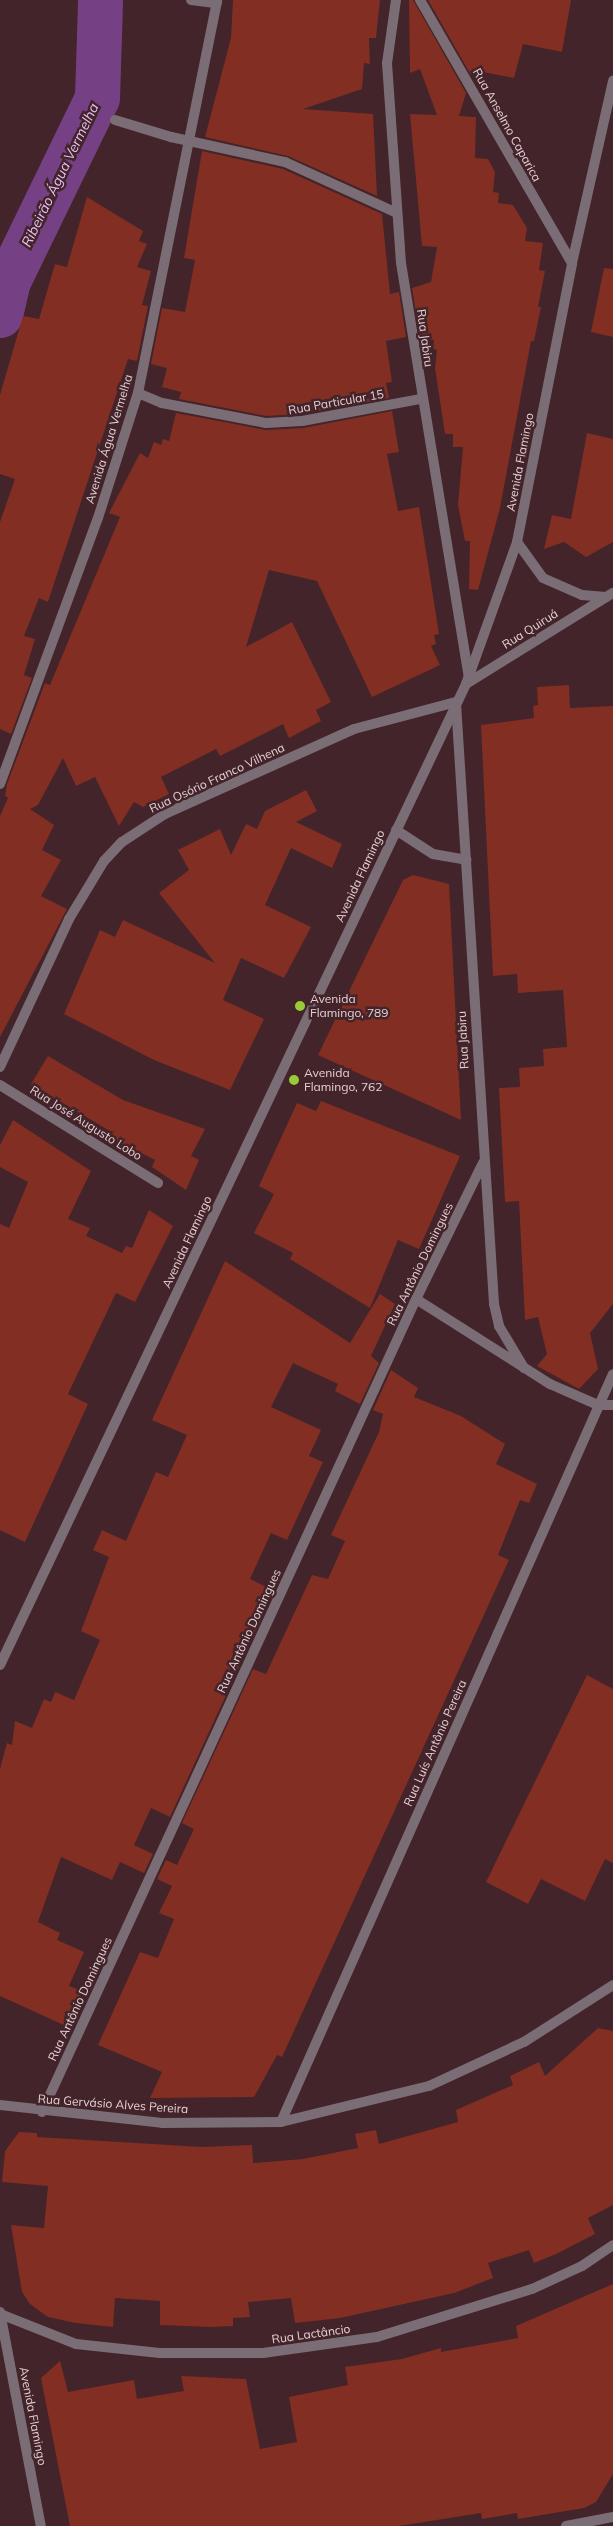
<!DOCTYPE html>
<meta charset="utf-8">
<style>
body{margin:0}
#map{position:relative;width:613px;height:2526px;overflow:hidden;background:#42242a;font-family:Mulish,sans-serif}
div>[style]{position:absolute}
.river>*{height:45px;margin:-22.5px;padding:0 22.5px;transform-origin:22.5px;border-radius:22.5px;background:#754184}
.building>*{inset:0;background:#822e22}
.service>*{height:10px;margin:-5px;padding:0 5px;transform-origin:5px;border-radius:5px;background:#7b6d75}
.minor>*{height:10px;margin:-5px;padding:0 5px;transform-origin:5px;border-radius:5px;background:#7b6d75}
.tertiary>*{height:10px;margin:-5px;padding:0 5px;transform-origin:5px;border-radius:5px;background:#7b6d75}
.dots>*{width:14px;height:14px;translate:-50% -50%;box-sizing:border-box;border:2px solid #42242a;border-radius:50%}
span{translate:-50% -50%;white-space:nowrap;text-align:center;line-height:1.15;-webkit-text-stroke:5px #42242a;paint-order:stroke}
.street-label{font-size:12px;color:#e5d0d4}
.poi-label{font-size:12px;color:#e5d0d4}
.left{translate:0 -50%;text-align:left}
.water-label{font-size:14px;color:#eabff7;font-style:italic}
</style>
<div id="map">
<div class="river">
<i style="left:0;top:315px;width:35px;rotate:-77deg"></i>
<i style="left:8px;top:281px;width:203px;rotate:-64.1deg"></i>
<i style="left:97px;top:98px;width:98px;rotate:-88.2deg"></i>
</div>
<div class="building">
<i style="clip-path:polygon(233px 0,380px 0,376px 38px,369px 38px,370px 64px,364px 63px,362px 89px,303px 109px,373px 114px,377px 196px,288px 156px,205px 137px,231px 38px)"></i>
<i style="clip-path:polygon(409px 0,413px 0,466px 93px,459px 116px,476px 117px,475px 158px,488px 159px,495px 172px,493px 192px,499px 193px,498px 203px,513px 205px,527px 228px,525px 241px,543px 243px,539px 270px,545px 271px,538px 307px,541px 307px,534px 341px,531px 341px,500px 508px,478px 590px,469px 589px,470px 541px,465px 541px,458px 505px,463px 447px,453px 447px,453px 434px,445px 434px,435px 368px,437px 350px,433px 349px,434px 340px,420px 338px,412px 288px,431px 282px,437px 247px,422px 246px,410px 114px,437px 115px,420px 69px,410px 73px)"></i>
<i style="clip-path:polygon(428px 0,571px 0,562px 52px,523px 44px,514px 78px,473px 70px,471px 75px)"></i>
<i style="clip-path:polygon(202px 151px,283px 169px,382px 214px,390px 294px,399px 292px,406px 337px,386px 341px,392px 382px,386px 383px,389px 398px,301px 414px,266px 416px,179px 399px,181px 392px,162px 387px,167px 368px,151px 364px,162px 308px,185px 312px,195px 260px,184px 258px)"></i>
<i style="clip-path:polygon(87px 197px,143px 231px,139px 241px,147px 244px,137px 267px,151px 271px,142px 305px,148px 306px,137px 361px,128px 359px,48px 602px,39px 598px,24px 636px,35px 639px,24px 675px,32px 678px,11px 734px,0 729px,0 522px,15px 479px,0 474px,0 395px,23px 316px,39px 319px,55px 264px,67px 267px)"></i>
<i style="clip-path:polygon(604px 268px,613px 269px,613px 337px,591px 332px)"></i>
<i style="clip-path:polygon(392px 411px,399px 452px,387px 454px,398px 511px,419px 507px,439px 634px,434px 635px,436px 644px,431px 646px,440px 665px,372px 697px,317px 581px,269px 570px,246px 647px,292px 622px,331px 702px,316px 710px,321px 721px,289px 738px,283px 724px,220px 756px,216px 749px,161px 777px,169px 794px,143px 807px,134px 802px,119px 826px,95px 777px,76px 786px,63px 758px,38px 805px,30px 809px,54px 825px,42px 850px,61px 860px,41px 896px,67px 909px,0 1037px,0 816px,8px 798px,5px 796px,7px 784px,45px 683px,50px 685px,120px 517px,109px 513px,140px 453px,148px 458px,154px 442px,161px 445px,163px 439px,169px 441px,176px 413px,266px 430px,303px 428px)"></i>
<i style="clip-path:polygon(587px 433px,613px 439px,613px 542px,586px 557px,564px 542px,544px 549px,552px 515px,571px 519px)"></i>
<i style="clip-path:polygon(569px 685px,570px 708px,613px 706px,613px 1304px,590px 1333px,598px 1369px,579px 1389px,537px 1366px,547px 1354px,538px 1317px,525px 1320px,519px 1201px,505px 1202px,499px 1088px,520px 1087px,519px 1068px,544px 1066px,543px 1049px,567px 1047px,563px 990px,518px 993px,517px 974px,493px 976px,481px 725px,534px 718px,533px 706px,538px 705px,537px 687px)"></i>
<i style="clip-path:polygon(306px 790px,317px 811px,296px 822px,342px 844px,332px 868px,291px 848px,265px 905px,311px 927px,284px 978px,241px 958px,223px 1000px,264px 1019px,230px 1090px,154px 1060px,64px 1014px,100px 930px,115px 937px,123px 920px,215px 963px,159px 893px,189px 870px,178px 850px,220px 829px,231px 855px,246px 824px,257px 829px,265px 811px)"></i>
<i style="clip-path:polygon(413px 875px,449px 884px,461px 1120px,318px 1055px,403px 880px)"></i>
<i style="clip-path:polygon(48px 1056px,123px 1100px,205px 1129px,191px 1156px,199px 1160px,186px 1190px,152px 1167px,155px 1160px,106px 1135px,108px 1130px,31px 1084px)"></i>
<i style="clip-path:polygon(321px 1101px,460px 1156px,419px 1249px,398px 1240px,370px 1308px,290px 1259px,293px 1253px,254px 1233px,274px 1194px,259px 1186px,297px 1103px,316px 1111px)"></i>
<i style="clip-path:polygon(13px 1120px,91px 1171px,68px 1219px,90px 1228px,86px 1236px,122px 1253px,126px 1246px,132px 1248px,149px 1210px,173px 1226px,135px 1302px,116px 1293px,68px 1394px,88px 1404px,25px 1542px,0 1530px,0 1224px,9px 1228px,28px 1182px,0 1167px,0 1145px)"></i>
<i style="clip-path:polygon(225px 1261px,350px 1343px,380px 1294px,395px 1304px,371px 1356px,379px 1363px,360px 1404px,335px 1391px,338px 1384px,293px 1363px,271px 1407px,321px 1430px,309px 1456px,323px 1462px,287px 1540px,271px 1533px,250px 1579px,271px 1589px,260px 1621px,170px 1817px,151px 1808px,134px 1845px,153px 1854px,144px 1873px,120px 1862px,112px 1880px,61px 1857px,38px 1922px,60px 1933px,57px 1940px,84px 1952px,69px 1986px,82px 1991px,66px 2026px,0 1996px,0 1769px,7px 1743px,12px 1745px,15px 1721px,32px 1728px,44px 1699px,51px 1702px,55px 1692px,74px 1700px,100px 1640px,81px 1631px,109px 1557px,93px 1550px,102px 1530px,126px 1541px,156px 1472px,168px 1477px,187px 1435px,152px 1420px)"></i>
<i style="clip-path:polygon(391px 1370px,418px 1388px,414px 1397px,461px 1416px,505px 1444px,496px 1464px,537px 1484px,529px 1503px,520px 1500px,498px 1555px,509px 1560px,282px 2057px,277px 2055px,254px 2097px,150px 2098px,162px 2072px,98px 2045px,140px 1952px,158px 1958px,174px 1919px,159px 1913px,172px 1886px,157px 1879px,166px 1860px,177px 1865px,194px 1829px,182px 1823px,253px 1669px,266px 1674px,312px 1575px,328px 1579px,345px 1541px,331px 1535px,379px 1432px,383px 1414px,373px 1410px)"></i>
<i style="clip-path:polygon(587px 1675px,613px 1689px,613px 1863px,605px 1859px,585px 1901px,541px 1879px,528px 1904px,486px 1882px)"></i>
<i style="clip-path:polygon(598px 2028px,613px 2031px,613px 2205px,588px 2218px,595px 2234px,556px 2254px,534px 2263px,529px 2250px,488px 2263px,493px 2278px,454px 2293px,340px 2318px,295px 2323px,291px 2298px,248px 2302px,250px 2317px,233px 2318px,233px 2326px,211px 2327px,160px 2325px,160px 2301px,115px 2298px,113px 2327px,76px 2323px,48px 2317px,30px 2304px,22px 2292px,11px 2225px,44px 2228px,48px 2186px,2px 2182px,5px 2151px,19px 2132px,37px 2133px,37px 2137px,202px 2147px,252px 2145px,253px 2163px,303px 2159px,358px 2148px,355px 2134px,376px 2130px,379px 2144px,458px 2122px,456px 2110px,513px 2085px,510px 2076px,539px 2062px,545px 2076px)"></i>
<i style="clip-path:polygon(613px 2284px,613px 2474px,596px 2502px,584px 2508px,518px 2519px,517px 2513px,482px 2519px,481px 2513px,399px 2526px,70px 2526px,41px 2378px,60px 2361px,68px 2392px,134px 2380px,137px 2399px,184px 2391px,181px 2376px,246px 2379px,260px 2449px,297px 2442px,289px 2397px,348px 2385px,345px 2367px,402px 2359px,441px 2348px,441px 2352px,518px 2338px,516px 2326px)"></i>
</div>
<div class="service">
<i style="left:191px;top:0;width:26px;rotate:7deg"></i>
<i style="left:115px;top:120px;width:59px;rotate:16.9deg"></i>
<i style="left:171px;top:137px;width:117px;rotate:12.4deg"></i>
<i style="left:285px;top:162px;width:123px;rotate:24.5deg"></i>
</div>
<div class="minor">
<i style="left:396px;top:0;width:64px;rotate:98.1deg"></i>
<i style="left:387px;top:63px;width:200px;rotate:86deg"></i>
<i style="left:401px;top:263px;width:419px;rotate:80.7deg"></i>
<i style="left:420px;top:0;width:304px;rotate:60deg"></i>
<i style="left:138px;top:393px;width:26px;rotate:23deg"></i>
<i style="left:162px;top:403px;width:106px;rotate:10.9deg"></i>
<i style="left:266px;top:423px;width:36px;rotate:-3deg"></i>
<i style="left:302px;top:421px;width:121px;rotate:-10.5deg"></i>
<i style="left:517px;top:542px;width:44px;rotate:54.2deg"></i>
<i style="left:543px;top:578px;width:43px;rotate:23.6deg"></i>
<i style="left:582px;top:595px;width:24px;rotate:5deg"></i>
<i style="left:466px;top:684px;width:173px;rotate:-31.8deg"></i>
<i style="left:456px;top:703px;width:602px;rotate:86.38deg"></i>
<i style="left:494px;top:1304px;width:23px;rotate:77deg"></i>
<i style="left:499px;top:1326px;width:49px;rotate:59.2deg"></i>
<i style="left:0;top:784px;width:283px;rotate:-69.8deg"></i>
<i style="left:98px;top:518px;width:131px;rotate:-72.3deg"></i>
<i style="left:138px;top:393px;width:401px;rotate:-78.6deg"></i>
<i style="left:396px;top:830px;width:44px;rotate:33deg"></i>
<i style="left:433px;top:854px;width:34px;rotate:10deg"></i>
<i style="left:0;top:1085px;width:186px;rotate:31.8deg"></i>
<i style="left:416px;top:1299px;width:159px;rotate:32.4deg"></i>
<i style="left:550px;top:1384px;width:52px;rotate:23.6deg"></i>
<i style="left:598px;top:1405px;width:15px"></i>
<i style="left:0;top:2105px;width:163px;rotate:6.3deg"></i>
<i style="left:162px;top:2123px;width:119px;rotate:-0.5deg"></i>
<i style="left:281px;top:2122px;width:152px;rotate:-13.7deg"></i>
<i style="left:429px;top:2086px;width:105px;rotate:-24.9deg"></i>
<i style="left:524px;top:2042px;width:106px;rotate:-32.6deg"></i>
<i style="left:42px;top:2112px;width:895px;rotate:-65.3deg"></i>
<i style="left:416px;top:1299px;width:152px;rotate:-63.8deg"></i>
<i style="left:281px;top:2122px;width:818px;rotate:-66.07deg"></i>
<i style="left:566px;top:2526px;width:48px;rotate:-10.8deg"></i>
</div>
<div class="tertiary">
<i style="left:0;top:1067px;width:163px;rotate:-65deg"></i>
<i style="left:69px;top:919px;width:68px;rotate:-58.9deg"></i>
<i style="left:104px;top:861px;width:26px;rotate:-47deg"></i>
<i style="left:122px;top:842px;width:51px;rotate:-33.1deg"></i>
<i style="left:165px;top:814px;width:207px;rotate:-24.2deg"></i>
<i style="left:354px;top:729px;width:106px;rotate:-14.8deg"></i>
<i style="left:0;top:1665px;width:1086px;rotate:-64.59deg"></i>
<i style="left:466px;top:684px;width:151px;rotate:-70.2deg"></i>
<i style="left:517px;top:542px;width:284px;rotate:-78.8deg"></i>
<i style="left:572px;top:263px;width:187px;rotate:-77.3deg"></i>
<i style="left:0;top:2312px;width:218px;rotate:79.2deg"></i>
<i style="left:0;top:2314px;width:82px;rotate:21.5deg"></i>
<i style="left:76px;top:2344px;width:84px;rotate:6.1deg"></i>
<i style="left:160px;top:2353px;width:103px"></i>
<i style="left:263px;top:2353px;width:115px;rotate:-8deg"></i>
<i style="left:377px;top:2337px;width:162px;rotate:-17.2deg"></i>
<i style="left:532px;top:2289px;width:55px;rotate:-24.7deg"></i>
<i style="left:582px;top:2266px;width:37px;rotate:-34deg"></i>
</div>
<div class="dots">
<i style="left:300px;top:1006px;background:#98cb37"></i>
<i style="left:294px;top:1080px;background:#98cb37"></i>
</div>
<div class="street-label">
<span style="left:507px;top:125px;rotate:61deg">Rua Anselmo Caparica</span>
<span style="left:425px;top:338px;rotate:82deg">Rua Jabiru</span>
<span style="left:336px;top:402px;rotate:-10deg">Rua Particular 15</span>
<span style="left:109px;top:439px;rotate:-73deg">Avenida Água Vermelha</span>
<span style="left:520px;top:462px;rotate:-79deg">Avenida Flamingo</span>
<span style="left:530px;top:629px;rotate:-32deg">Rua Quiruá</span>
<span style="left:217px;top:778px;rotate:-25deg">Rua Osório Franco Vilhena</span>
<span style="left:360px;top:876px;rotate:-65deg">Avenida Flamingo</span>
<span style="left:463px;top:1040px;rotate:-93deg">Rua Jabiru</span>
<span style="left:86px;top:1123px;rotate:32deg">Rua José Augusto Lobo</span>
<span style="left:187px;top:1242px;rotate:-65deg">Avenida Flamingo</span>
<span style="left:420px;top:1264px;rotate:-64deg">Rua Antônio Domingues</span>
<span style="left:249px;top:1631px;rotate:-65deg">Rua Antônio Domingues</span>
<span style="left:435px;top:1743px;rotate:-66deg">Rua Luís Antônio Pereira</span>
<span style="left:80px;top:1999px;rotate:-65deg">Rua Antônio Domingues</span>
<span style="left:113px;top:2104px;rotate:4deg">Rua Gervásio Alves Pereira</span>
<span style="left:311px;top:2334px;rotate:-8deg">Rua Lactâncio</span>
<span style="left:33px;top:2416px;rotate:79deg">Avenida Flamingo</span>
</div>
<div class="poi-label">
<span class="left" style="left:310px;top:1006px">Avenida<br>Flamingo, 789</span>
<span class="left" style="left:304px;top:1080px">Avenida<br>Flamingo, 762</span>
</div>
<div class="water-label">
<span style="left:60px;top:175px;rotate:-64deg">Ribeirão Água Vermelha</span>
</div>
</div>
